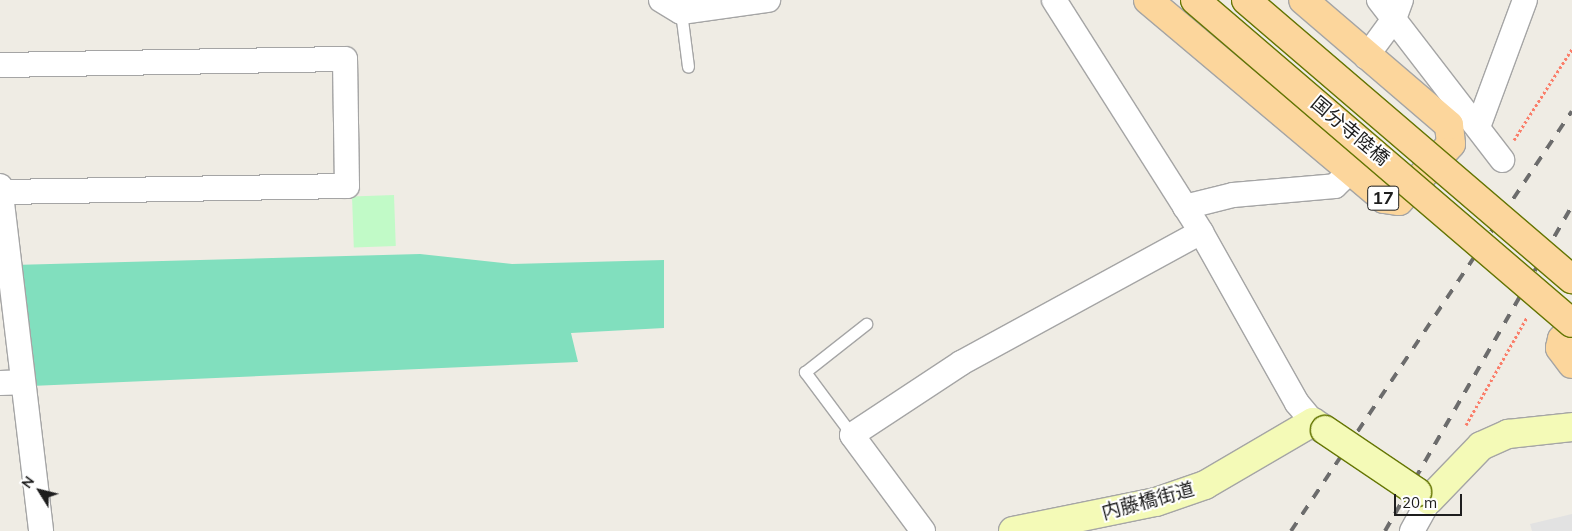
<!DOCTYPE html>
<meta charset="utf-8">
<style>
body{margin:0}
#map{position:relative;width:1572px;height:531px;overflow:hidden;background:#efece4;font-family:Mulish,"Noto Sans JP",sans-serif}
div>[style]{position:absolute}
.park>*{inset:0;background:#c1fac7;transform-origin:0 0}
.pitch>*{inset:0;background:#81dfbe}
.parking>*{inset:0;background:#e2e2e2}
.path>*{height:3px;margin-top:-1.5px;transform-origin:0;background:repeating-linear-gradient(90deg,#fa7e6a 0 2.5px,transparent 0 5px)}
.roads{filter:drop-shadow(1px 0 #a5a5a5) drop-shadow(-1px 0 #a5a5a5) drop-shadow(0 1px #a5a5a5) drop-shadow(0 -1px #a5a5a5)}
.lane>*{height:11px;margin:-5.5px;padding:0 5.5px;transform-origin:5.5px;border-radius:5.5px;background:#fff}
.street>*{height:24px;margin:-12px;padding:0 12px;transform-origin:12px;border-radius:12px;background:#fff}
.secondary>*{height:28px;margin:-14px;padding:0 14px;transform-origin:14px;border-radius:14px;background:#f4fab7}
.primary>*{height:28px;margin:-14px;padding:0 14px;transform-origin:14px;border-radius:14px;background:#fcd69c}
.rail>*{height:4px;margin-top:-2px;transform-origin:0;background:repeating-linear-gradient(90deg,#6c6c6c 0 10px,transparent 0 20px)}
.bridges{filter:drop-shadow(1px 0 #657604) drop-shadow(-1px 0 #657604) drop-shadow(0 1px #657604) drop-shadow(0 -1px #657604)}
.secondary-bridge>*{height:28px;margin:-14px;padding:0 14px;transform-origin:14px;border-radius:14px;background:#f4fab7}
.primary-bridge>*{height:28px;margin:-14px;padding:0 14px;transform-origin:14px;border-radius:14px;background:#fcd69c}
span{translate:-50% -50%;white-space:nowrap;text-align:center;line-height:1.15;-webkit-text-stroke:4px #fff;paint-order:stroke}
.shield-label span{padding:1px 4px;background:#fff;border:1px solid;border-radius:4px;-webkit-text-stroke-width:0}
.shield-label{font-size:18px;color:#1e1e1e;font-weight:700}
.street-label{font-size:19px;color:#1e1e1e}
.north{position:absolute;left:15px;top:466px;width:50px;height:50px;-webkit-text-stroke:4px #fff;paint-order:stroke;rotate:306deg;font-size:14px;font-weight:700;line-height:20px;text-align:center;color:#1e1e1e}
.north::after{content:'';display:block;margin:auto;width:18px;height:22px;background:#1e1e1e;clip-path:polygon(50% 0,100% 100%,50% 72%,0 100%)}
.scale{position:absolute;left:1394px;top:494px;width:68px;height:22px;box-sizing:border-box;border:2px solid #1e1e1e;border-top:0;padding-left:6px;font-size:15px;line-height:18px;white-space:nowrap;color:#1e1e1e;-webkit-text-stroke:4px #fff;paint-order:stroke}
</style>
<div id="map">
<div class="park">
<i style="left:394px;top:195px;width:51px;height:42px;rotate:88deg"></i>
</div>
<div class="pitch">
<i style="clip-path:polygon(420px 254px,512px 264px,664px 260px,664px 328px,571px 333px,578px 362px,31px 386px,13px 265px)"></i>
</div>
<div class="parking">
<i style="clip-path:polygon(1572px 514px,1572px 531px,1532px 531px,1530px 524px)"></i>
</div>
<div class="path">
<i style="left:1514px;top:140px;width:108px;rotate:-57.5deg"></i>
<i style="left:1466px;top:425px;width:124px;rotate:-60.5deg"></i>
</div>
<div class="roads">
<div class="lane">
<i style="left:681px;top:12px;width:55px;rotate:82.7deg"></i>
<i style="left:852px;top:435px;width:79px;rotate:-126.7deg"></i>
<i style="left:805px;top:372px;width:78px;rotate:-38.2deg"></i>
</div>
<div class="street">
<i style="left:661px;top:0;width:23px;rotate:31deg"></i>
<i style="left:681px;top:12px;width:88px;rotate:-7.9deg"></i>
<i style="left:1054px;top:0;width:275px;rotate:57.6deg"></i>
<i style="left:1201px;top:232px;width:196px;rotate:60.7deg"></i>
<i style="left:1297px;top:403px;width:25px;rotate:50deg"></i>
<i style="left:1379px;top:0;width:202px;rotate:52.4deg"></i>
<i style="left:1366px;top:57px;width:47px;rotate:-53.6deg"></i>
<i style="left:1394px;top:19px;width:20px;rotate:-70deg"></i>
<i style="left:0;top:65px;width:345px;rotate:-1deg"></i>
<i style="left:345px;top:59px;width:127px;rotate:89.1deg"></i>
<i style="left:347px;top:186px;width:346px;rotate:179deg"></i>
<i style="left:1478px;top:127px;width:135px;rotate:-69.7deg"></i>
<i style="left:0;top:186px;width:347px;rotate:83.2deg"></i>
<i style="left:1185px;top:207px;width:49px;rotate:-14deg"></i>
<i style="left:1233px;top:195px;width:102px;rotate:-5deg"></i>
<i style="left:1335px;top:186px;width:21px;rotate:-45deg"></i>
<i style="left:0;top:383px;width:23px;rotate:-2deg"></i>
<i style="left:923px;top:531px;width:119px;rotate:-126.5deg"></i>
<i style="left:852px;top:435px;width:131px;rotate:-33.4deg"></i>
<i style="left:961px;top:363px;width:273px;rotate:-28.6deg"></i>
<i style="left:1412px;top:531px;width:35px;rotate:-61deg"></i>
</div>
<div class="secondary">
<i style="left:1417px;top:492px;width:14px;rotate:34deg"></i>
<i style="left:1429px;top:500px;width:75px;rotate:-46.1deg"></i>
<i style="left:1481px;top:446px;width:30px;rotate:-24deg"></i>
<i style="left:1508px;top:434px;width:64px;rotate:-6.2deg"></i>
<i style="left:1013px;top:531px;width:146px;rotate:-11.5deg"></i>
<i style="left:1156px;top:502px;width:52px;rotate:-19.1deg"></i>
<i style="left:1205px;top:485px;width:125px;rotate:-30.3deg"></i>
<i style="left:1313px;top:422px;width:14px;rotate:34deg"></i>
</div>
<div class="primary">
<i style="left:1148px;top:0;width:309px;rotate:40.1deg"></i>
<i style="left:1384px;top:199px;width:15px;rotate:8deg"></i>
<i style="left:1399px;top:201px;width:77px;rotate:-47.6deg"></i>
<i style="left:1451px;top:144px;width:19px;rotate:-96deg"></i>
<i style="left:1449px;top:125px;width:192px;rotate:-139.4deg"></i>
<i style="left:1572px;top:328px;width:15px;rotate:132deg"></i>
<i style="left:1562px;top:339px;width:9px;rotate:103deg"></i>
<i style="left:1560px;top:348px;width:20px;rotate:53deg"></i>
</div>
</div>
<div class="rail">
<i style="left:1291px;top:531px;width:505px;rotate:-56.22deg"></i>
<i style="left:1385px;top:531px;width:375px;rotate:-60.1deg"></i>
</div>
<div class="bridges">
<div class="secondary-bridge">
<i style="left:1325px;top:430px;width:111px;rotate:34deg"></i>
</div>
<div class="primary-bridge">
<i style="left:1195px;top:0;width:496px;rotate:40.6deg"></i>
<i style="left:1246px;top:0;width:429px;rotate:40.6deg"></i>
</div>
</div>
<div class="shield-label">
<span style="left:1383px;top:198px">17</span>
</div>
<div class="street-label">
<span style="left:1350px;top:131px;rotate:40deg">国分寺陸橋</span>
<span style="left:1148px;top:501px;rotate:-15deg">内藤橋街道</span>
</div>
<div class="north">N</div>
<div class="scale">20 m</div>
</div>
